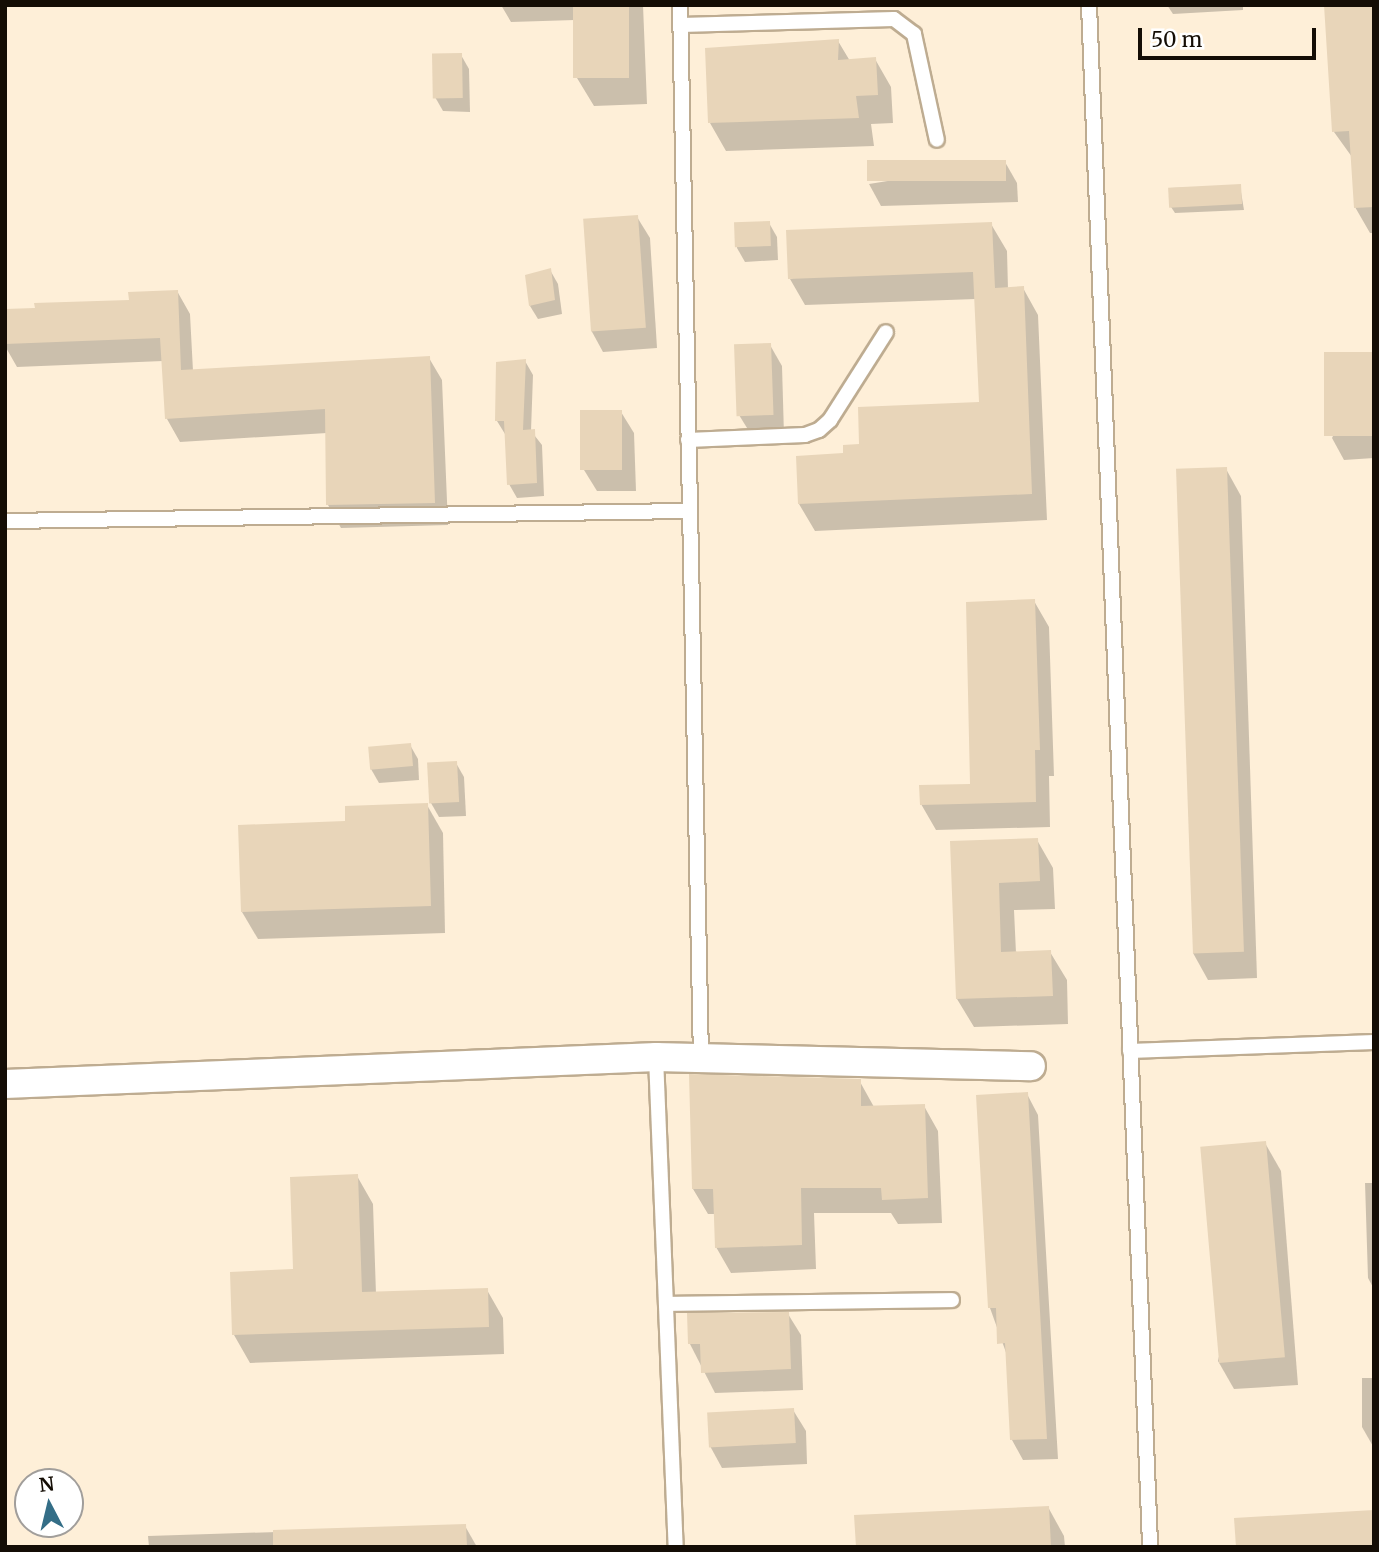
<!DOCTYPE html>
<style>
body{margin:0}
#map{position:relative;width:1379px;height:1552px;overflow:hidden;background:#feefd8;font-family:Merriweather,serif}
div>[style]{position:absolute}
.shadow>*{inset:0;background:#0003}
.building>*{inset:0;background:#e8d5b9;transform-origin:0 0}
.roads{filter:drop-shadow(2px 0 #beac91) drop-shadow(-2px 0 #beac91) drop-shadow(0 2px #beac91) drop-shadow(0 -2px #beac91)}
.service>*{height:14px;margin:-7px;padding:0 7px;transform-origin:7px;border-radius:7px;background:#fff}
.minor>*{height:28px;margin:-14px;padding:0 14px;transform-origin:14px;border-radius:14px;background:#fff}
span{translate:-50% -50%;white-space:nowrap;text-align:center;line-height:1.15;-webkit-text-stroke:5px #fff;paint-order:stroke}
.frame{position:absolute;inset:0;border:7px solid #140d05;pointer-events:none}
.north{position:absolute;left:14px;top:1468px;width:70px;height:70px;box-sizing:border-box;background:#fff;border:2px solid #a19e9b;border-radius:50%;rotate:353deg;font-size:19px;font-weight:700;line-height:28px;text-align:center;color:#140d05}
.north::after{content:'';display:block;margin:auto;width:24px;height:32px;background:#346e87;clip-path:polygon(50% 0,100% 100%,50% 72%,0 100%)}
.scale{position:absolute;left:1138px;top:28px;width:178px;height:32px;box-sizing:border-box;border:4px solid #140d05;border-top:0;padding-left:9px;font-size:21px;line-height:24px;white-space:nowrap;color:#140d05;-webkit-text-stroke:5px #fff;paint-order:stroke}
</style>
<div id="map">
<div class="shadow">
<i style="clip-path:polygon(501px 5px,643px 5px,647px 104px,594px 106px,577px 78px,575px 20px,511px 22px)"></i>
<i style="clip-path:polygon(1167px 5px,1243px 5px,1243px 10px,1173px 14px)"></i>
<i style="clip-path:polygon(1374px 5px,1374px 233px,1370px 233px,1355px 207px,1352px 157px,1334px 132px)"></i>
<i style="clip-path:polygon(838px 41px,850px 61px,875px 59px,891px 87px,893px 123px,871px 124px,874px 146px,726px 151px,710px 123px)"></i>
<i style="clip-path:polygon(461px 55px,469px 69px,470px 112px,443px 111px,435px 97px)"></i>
<i style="clip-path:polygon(1005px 162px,1017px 183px,1018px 202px,881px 206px,869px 184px)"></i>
<i style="clip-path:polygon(1240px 186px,1244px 210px,1175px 213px,1171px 207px,1170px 188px)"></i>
<i style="clip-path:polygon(637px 217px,650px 238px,657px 348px,603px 352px,591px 330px)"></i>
<i style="clip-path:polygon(769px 223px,777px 237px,778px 260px,745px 262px,737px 248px,736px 225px)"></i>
<i style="clip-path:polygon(991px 224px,1007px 251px,1008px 289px,1023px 288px,1038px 315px,1047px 520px,815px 531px,799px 504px,845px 455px,981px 404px,976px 299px,805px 305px,790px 279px)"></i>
<i style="clip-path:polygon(550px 270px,558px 284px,562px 314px,538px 319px,530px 306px)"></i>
<i style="clip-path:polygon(177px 291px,190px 314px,193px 371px,429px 358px,442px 380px,448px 525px,341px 528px,328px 505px,327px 433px,180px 442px,167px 419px,163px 361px,17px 367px,5px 346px,5px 311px,130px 301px)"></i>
<i style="clip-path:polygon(770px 345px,782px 366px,784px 435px,752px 436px,739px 415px)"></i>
<i style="clip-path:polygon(1374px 354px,1374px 458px,1344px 460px,1332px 438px)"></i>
<i style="clip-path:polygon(525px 361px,533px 375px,531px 431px,542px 445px,544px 496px,517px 498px,509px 484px,505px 434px,497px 421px)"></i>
<i style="clip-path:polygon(621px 412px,634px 433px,636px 491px,597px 491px,584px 470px)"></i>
<i style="clip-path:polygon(1226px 469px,1241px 496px,1257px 978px,1208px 980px,1193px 953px)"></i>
<i style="clip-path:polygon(1034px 601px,1049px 627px,1054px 776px,1049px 776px,1050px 827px,936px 830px,921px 804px,972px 786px)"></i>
<i style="clip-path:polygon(410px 745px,418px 759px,419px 780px,379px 783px,371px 769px)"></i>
<i style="clip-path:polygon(456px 763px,464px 777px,466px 816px,439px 817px,431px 803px)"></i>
<i style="clip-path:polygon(427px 805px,443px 833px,445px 933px,258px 939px,242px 912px,347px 823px)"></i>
<i style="clip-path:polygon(1037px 840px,1053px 868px,1055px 909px,1014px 910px,1016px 953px,1050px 952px,1067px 980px,1068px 1024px,974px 1027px,957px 999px,952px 842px)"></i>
<i style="clip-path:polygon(859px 1080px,874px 1107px,924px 1106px,938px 1131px,942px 1223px,898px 1224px,891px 1213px,814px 1213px,816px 1269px,731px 1273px,716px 1247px,715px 1214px,708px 1214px,693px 1189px)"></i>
<i style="clip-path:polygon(1027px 1094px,1038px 1115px,1058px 1459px,1023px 1460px,1012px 1440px,1008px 1358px,990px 1308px)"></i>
<i style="clip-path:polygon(1265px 1143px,1281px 1171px,1298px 1385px,1234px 1389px,1218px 1361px)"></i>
<i style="clip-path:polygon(357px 1176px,373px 1204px,376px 1294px,487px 1290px,503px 1318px,504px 1354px,250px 1363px,234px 1335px,294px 1271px)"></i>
<i style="clip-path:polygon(1365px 1183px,1374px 1183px,1374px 1289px,1368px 1278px)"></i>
<i style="clip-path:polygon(788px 1314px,801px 1335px,803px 1390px,715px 1393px,690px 1344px)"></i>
<i style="clip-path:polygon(1362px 1378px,1374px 1378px,1374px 1448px,1362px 1427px)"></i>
<i style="clip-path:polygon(793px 1410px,806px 1431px,807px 1464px,722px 1468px,710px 1446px)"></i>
<i style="clip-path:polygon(1048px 1507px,1064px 1536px,1065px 1547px,858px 1547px)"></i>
<i style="clip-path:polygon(465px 1526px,477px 1547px,149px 1547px,148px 1536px)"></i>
</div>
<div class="building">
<i style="left:573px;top:5px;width:56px;height:73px"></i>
<i style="clip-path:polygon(1324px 5px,1374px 5px,1374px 207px,1354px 208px,1349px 131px,1332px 132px)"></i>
<i style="clip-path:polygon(839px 39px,838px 60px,876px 57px,878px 95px,856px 96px,859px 118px,708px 123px,705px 48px)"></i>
<i style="left:462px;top:53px;width:45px;height:30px;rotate:89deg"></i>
<i style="left:1006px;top:160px;width:21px;height:139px;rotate:90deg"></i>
<i style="left:1241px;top:184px;width:20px;height:73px;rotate:87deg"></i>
<i style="left:638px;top:215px;width:113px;height:55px;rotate:86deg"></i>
<i style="left:770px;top:221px;width:25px;height:36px;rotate:88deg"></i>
<i style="clip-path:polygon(992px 222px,995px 288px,1024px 286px,1032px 494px,798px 504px,796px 456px,843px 453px,843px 445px,859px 444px,858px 407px,979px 402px,973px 272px,788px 279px,786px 230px)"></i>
<i style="clip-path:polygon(551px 268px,555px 300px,529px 306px,525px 275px)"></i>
<i style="clip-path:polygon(178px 290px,181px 370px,430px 356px,435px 503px,326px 505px,325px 409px,165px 419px,160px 338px,5px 344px,5px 309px,35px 308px,34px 303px,129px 300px,128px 292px)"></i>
<i style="left:771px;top:343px;width:72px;height:37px;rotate:88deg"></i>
<i style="left:1374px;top:352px;width:84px;height:50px;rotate:90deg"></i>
<i style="clip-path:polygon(526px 359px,523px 430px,535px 429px,537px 483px,507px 485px,504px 421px,495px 421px,496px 362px)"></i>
<i style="left:580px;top:410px;width:42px;height:60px"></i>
<i style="left:1227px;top:467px;width:485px;height:51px;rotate:88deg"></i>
<i style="clip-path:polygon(1035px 599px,1040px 750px,1035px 750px,1036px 802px,920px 805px,919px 785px,970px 784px,966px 602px)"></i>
<i style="left:411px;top:743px;width:23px;height:43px;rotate:85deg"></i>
<i style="left:457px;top:761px;width:41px;height:30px;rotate:87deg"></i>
<i style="clip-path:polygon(428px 803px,431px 906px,241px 912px,238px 825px,345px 821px,345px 806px)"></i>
<i style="clip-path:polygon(1038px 838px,1040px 881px,999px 883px,1001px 952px,1051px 950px,1053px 996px,956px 999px,950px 841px)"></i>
<i style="clip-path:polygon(689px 1074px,861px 1079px,861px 1106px,925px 1104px,928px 1198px,882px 1200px,881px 1188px,801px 1188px,802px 1245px,715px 1248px,713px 1189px,692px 1189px)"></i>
<i style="clip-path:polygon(1028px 1092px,1047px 1439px,1010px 1440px,1005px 1343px,997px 1344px,996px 1308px,988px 1308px,976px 1095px)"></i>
<i style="left:1266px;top:1141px;width:217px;height:66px;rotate:85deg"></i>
<i style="clip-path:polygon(358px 1174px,362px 1292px,488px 1288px,489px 1327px,232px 1335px,230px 1272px,293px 1269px,290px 1177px)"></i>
<i style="clip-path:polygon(789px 1312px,791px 1369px,701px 1373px,700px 1344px,688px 1344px,687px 1313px)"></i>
<i style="left:794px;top:1408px;width:35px;height:87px;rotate:87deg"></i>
<i style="clip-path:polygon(1049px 1506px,1051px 1547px,856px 1547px,854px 1515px)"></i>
<i style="clip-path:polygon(1374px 1510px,1374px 1547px,1236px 1547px,1234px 1518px)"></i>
<i style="clip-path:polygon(466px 1524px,467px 1547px,273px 1547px,273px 1530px)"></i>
</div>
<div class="roads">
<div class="service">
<i style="left:680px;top:5px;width:1053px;rotate:88.86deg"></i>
<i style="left:1089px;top:5px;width:1543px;rotate:87.73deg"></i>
<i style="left:681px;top:25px;width:213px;rotate:-1.6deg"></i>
<i style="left:894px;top:19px;width:25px;rotate:37deg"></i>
<i style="left:914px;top:34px;width:108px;rotate:77.8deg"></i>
<i style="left:688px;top:440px;width:117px;rotate:-2.4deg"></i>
<i style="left:805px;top:435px;width:15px;rotate:-20deg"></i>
<i style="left:819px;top:430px;width:15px;rotate:-42deg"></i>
<i style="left:830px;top:420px;width:104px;rotate:-57.5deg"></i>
<i style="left:5px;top:521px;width:684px;rotate:-0.84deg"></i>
<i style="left:1130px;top:1051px;width:244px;rotate:-2.1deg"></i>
<i style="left:656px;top:1057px;width:490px;rotate:87.7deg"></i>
<i style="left:668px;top:1304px;width:284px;rotate:-0.8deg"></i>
</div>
<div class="minor">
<i style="left:5px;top:1084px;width:652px;rotate:-2.37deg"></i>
<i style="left:656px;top:1057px;width:375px;rotate:1.4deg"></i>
</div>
</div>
<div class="frame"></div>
<div class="north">N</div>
<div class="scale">50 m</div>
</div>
